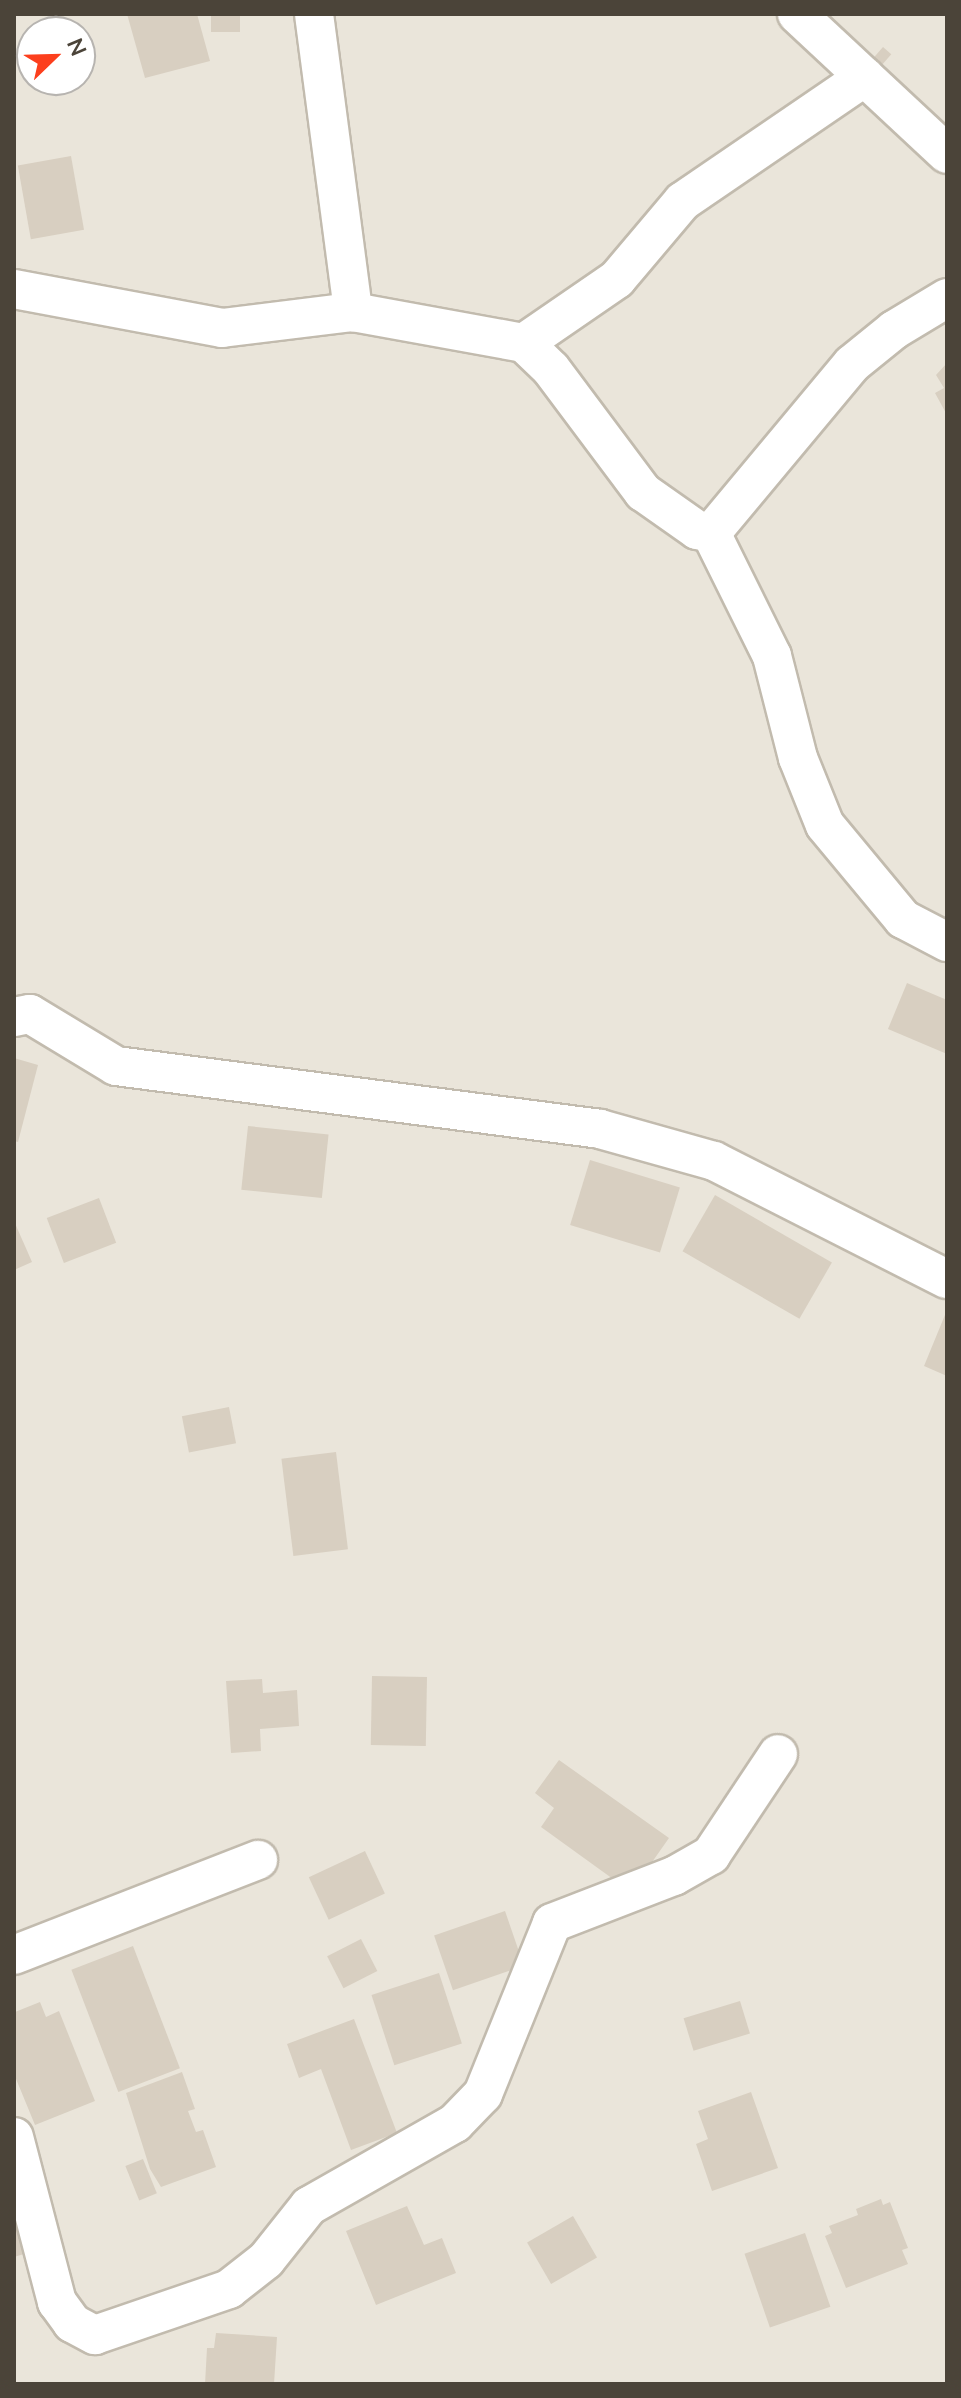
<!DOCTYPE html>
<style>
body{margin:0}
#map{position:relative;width:961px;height:2398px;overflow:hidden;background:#f6f3ec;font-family:"Nunito Sans",sans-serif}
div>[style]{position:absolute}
.residential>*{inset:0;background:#eae5da}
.building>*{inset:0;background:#d8cfc1;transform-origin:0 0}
.roads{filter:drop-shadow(2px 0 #c2bbae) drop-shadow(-2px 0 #c2bbae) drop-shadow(0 2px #c2bbae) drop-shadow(0 -2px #c2bbae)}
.minor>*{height:38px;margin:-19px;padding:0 19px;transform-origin:19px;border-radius:19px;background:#fff}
span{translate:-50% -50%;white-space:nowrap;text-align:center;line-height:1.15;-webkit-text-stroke:7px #fff;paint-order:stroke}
.frame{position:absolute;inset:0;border:16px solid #4b4439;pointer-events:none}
.north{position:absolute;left:16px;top:16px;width:80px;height:80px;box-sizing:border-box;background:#fff;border:2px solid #b7b4b0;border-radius:50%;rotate:67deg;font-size:22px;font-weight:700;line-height:32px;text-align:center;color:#4b4439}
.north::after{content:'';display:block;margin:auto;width:28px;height:36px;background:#fc3f1d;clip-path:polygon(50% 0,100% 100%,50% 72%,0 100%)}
</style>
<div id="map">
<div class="residential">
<i style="clip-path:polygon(evenodd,14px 14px,947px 14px,947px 2384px,14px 2384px,14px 14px,32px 32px,80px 32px,80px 80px,32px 80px,32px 32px)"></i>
</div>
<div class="building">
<i style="clip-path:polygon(127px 14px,197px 14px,210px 61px,145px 78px)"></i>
<i style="left:211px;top:14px;width:29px;height:18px"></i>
<i style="left:883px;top:47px;width:11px;height:21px;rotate:41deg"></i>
<i style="left:71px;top:156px;width:75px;height:54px;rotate:80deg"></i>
<i style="clip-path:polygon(947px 363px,947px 415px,935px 393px,944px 388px,936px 375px)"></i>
<i style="clip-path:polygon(907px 983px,947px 1000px,947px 1054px,888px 1029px)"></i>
<i style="clip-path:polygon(14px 1058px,38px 1065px,18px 1142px,14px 1141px)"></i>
<i style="left:248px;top:1126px;width:81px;height:64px;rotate:6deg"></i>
<i style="left:590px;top:1160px;width:94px;height:68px;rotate:17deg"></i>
<i style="left:715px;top:1195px;width:135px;height:65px;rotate:30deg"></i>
<i style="left:99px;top:1198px;width:48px;height:56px;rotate:69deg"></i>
<i style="clip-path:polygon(14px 1221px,32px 1262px,14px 1270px)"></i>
<i style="clip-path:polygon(947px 1310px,947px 1376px,924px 1366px)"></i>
<i style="left:229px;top:1407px;width:37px;height:48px;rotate:79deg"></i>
<i style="left:336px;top:1452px;width:98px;height:55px;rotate:83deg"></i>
<i style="left:372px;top:1676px;width:55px;height:69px;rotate:1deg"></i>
<i style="clip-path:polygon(262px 1679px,263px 1693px,297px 1690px,299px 1726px,260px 1729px,261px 1751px,231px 1753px,226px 1681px)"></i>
<i style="clip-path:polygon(559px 1760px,669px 1838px,631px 1892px,541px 1827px,554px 1808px,535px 1793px)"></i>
<i style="left:365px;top:1851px;width:47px;height:62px;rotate:65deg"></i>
<i style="left:505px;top:1911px;width:58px;height:75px;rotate:71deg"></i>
<i style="left:361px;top:1939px;width:36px;height:38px;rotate:63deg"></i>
<i style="left:133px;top:1946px;width:131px;height:66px;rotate:69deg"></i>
<i style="left:439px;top:1973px;width:74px;height:71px;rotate:72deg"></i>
<i style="left:740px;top:2001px;width:34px;height:59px;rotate:73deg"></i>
<i style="clip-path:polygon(40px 2002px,46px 2017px,59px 2011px,95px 2101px,35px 2125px,14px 2074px,14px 2020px,15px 2012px)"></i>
<i style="clip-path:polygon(354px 2019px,397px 2133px,351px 2150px,321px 2069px,299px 2078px,287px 2044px)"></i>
<i style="clip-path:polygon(182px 2072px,195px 2109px,188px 2111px,196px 2132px,203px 2130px,216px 2167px,161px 2187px,150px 2169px,126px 2093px)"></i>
<i style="clip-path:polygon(751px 2092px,778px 2168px,712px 2191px,696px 2144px,708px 2139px,698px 2111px)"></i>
<i style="left:143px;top:2159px;width:37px;height:19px;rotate:68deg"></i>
<i style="clip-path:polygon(14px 2186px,34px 2251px,14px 2257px)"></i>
<i style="clip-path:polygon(881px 2199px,883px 2205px,890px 2202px,908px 2248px,902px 2250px,908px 2264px,846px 2288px,825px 2236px,832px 2233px,829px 2226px,858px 2215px,856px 2209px)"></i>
<i style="clip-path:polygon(407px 2206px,424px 2245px,442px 2238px,456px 2273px,376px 2305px,346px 2231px)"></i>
<i style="left:573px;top:2216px;width:48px;height:53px;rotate:60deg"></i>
<i style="left:805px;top:2233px;width:78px;height:64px;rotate:71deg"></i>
<i style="clip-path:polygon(216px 2333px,277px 2337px,274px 2384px,205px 2384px,207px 2348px,214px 2348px)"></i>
</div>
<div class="roads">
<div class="minor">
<i style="left:314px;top:14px;width:301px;rotate:82.5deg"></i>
<i style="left:797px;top:14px;width:205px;rotate:43deg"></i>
<i style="left:14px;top:289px;width:212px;rotate:10.6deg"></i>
<i style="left:222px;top:328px;width:132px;rotate:-7deg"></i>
<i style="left:353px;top:312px;width:174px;rotate:10.3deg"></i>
<i style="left:524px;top:343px;width:37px;rotate:44deg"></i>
<i style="left:551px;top:369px;width:154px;rotate:53.2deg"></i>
<i style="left:643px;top:492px;width:66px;rotate:35.1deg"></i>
<i style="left:697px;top:530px;width:14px;rotate:12deg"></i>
<i style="left:947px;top:298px;width:62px;rotate:148.9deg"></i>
<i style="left:894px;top:330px;width:54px;rotate:141deg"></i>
<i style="left:852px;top:364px;width:220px;rotate:129.8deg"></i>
<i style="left:711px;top:533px;width:137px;rotate:63.6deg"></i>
<i style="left:772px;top:656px;width:105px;rotate:75.7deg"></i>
<i style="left:798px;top:758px;width:72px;rotate:68.1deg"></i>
<i style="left:825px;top:825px;width:122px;rotate:50.3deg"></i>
<i style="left:903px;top:919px;width:50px;rotate:27.6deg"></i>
<i style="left:524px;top:343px;width:113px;rotate:-34.5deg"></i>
<i style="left:617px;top:279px;width:102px;rotate:-49.8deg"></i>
<i style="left:683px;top:201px;width:220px;rotate:-34.3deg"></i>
<i style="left:14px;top:1017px;width:16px;rotate:-11deg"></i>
<i style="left:30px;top:1014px;width:100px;rotate:31.2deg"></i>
<i style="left:116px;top:1066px;width:488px;rotate:7.4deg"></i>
<i style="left:600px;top:1129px;width:118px;rotate:15.7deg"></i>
<i style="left:714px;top:1161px;width:261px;rotate:26.9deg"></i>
<i style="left:14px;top:1955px;width:262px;rotate:-21.3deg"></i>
<i style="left:14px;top:2137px;width:171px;rotate:75.4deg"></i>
<i style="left:57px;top:2302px;width:26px;rotate:54deg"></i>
<i style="left:72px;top:2323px;width:26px;rotate:28deg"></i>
<i style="left:95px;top:2335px;width:142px;rotate:-18.9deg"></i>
<i style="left:229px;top:2289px;width:47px;rotate:-38.1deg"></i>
<i style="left:266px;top:2260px;width:69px;rotate:-51.5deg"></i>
<i style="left:309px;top:2206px;width:168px;rotate:-29.6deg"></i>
<i style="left:455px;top:2123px;width:40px;rotate:-46deg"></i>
<i style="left:483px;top:2094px;width:184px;rotate:-68deg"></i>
<i style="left:552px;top:1923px;width:131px;rotate:-21.1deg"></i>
<i style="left:674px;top:1876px;width:43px;rotate:-29.6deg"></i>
<i style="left:711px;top:1855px;width:121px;rotate:-56.4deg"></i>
</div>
</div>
<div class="frame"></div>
<div class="north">N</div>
</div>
